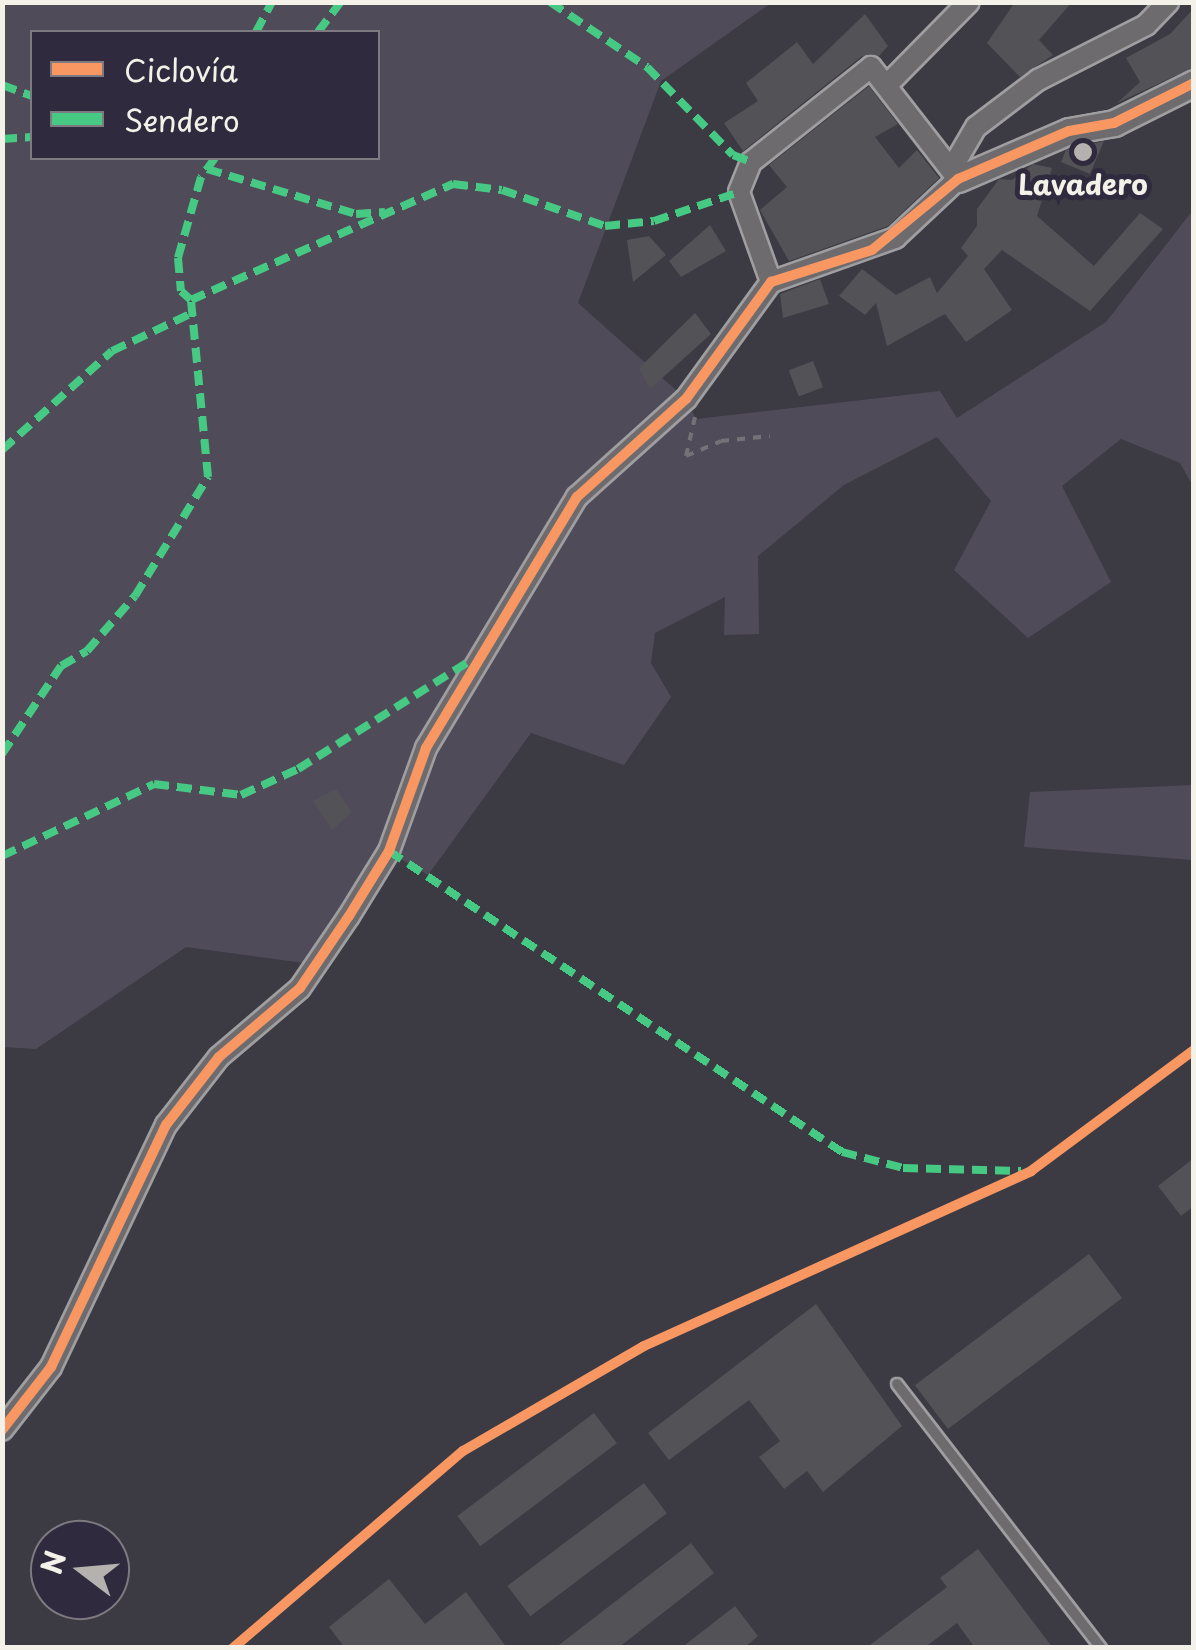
<!DOCTYPE html>
<meta charset="utf-8">
<style>
body{margin:0}
#map{position:relative;width:1196px;height:1650px;overflow:hidden;background:#3c3a43;font-family:"Playpen Sans",sans-serif}
div>[style]{position:absolute}
.green>*{inset:0;background:#504b59}
.building>*{inset:0;background:#535257;transform-origin:0 0}
.path>*{height:4px;margin-top:-2px;transform-origin:0;background:repeating-linear-gradient(90deg,#747276 0 8px,transparent 0 16px)}
.roads{filter:drop-shadow(2px 0 #9f9ea0) drop-shadow(-2px 0 #9f9ea0) drop-shadow(0 2px #9f9ea0) drop-shadow(0 -2px #9f9ea0)}
.service>*{height:10px;margin:-5px;padding:0 5px;transform-origin:5px;border-radius:5px;background:#6e6b6e}
.minor>*{height:20px;margin:-10px;padding:0 10px;transform-origin:10px;border-radius:10px;background:#6e6b6e}
.tertiary>*{height:25px;margin:-12.5px;padding:0 12.5px;transform-origin:12.5px;border-radius:12.5px;background:#6e6b6e}
.quiet>*{height:8px;margin-top:-4px;transform-origin:0;background:repeating-linear-gradient(90deg,#46c982 0 15px,transparent 0 23px)}
.cycleway>*{height:10px;margin:-5px;padding:0 5px;transform-origin:5px;border-radius:5px;background:#f99763}
.dots>*{width:28px;height:28px;translate:-50% -50%;box-sizing:border-box;border:5px solid #2f2a3d;border-radius:50%}
span{translate:-50% -50%;white-space:nowrap;text-align:center;line-height:1.15;-webkit-text-stroke:10px #2f2a3d;paint-order:stroke}
.poi-label{font-size:28px;color:#f4f1e8;font-weight:700}
.frame{position:absolute;inset:0;border:5px solid #f4f1e8;pointer-events:none}
.legend{position:absolute;left:30px;top:30px;width:350px;height:130px;box-sizing:border-box;background:#2f2a3d;border:2px solid #7e7a81;margin:0;padding:12px 18px;list-style:none;font-size:30px;color:#f4f1e8}
.legend li{display:flex;align-items:center;gap:20px;height:50px}
.legend b{width:50px;border:2px solid #7e7a81}
.north{position:absolute;left:30px;top:1520px;width:100px;height:100px;box-sizing:border-box;background:#2f2a3d;border:2px solid #7e7a81;border-radius:50%;rotate:286deg;font-size:28px;font-weight:700;line-height:40px;text-align:center;color:#f4f1e8}
.north::after{content:'';display:block;margin:auto;width:35px;height:45px;background:#b4b1ae;clip-path:polygon(50% 0,100% 100%,50% 72%,0 100%)}
</style>
<div id="map">
<div class="green">
<i style="clip-path:polygon(evenodd,2px 3px,771px 3px,661px 81px,578px 303px,686px 399px,696px 419px,940px 391px,957px 418px,1106px 322px,1193px 210px,1193px 486px,1180px 463px,1121px 439px,1062px 486px,1111px 582px,1028px 638px,954px 570px,991px 501px,937px 437px,844px 485px,758px 556px,759px 634px,724px 635px,725px 597px,655px 633px,651px 663px,671px 697px,624px 765px,531px 733px,428px 875px,389px 852px,304px 963px,186px 947px,36px 1049px,3px 1047px,2px 3px,32px 32px,378px 32px,378px 158px,32px 158px,32px 32px)"></i>
<i style="clip-path:polygon(1193px 785px,1193px 860px,1024px 847px,1030px 792px)"></i>
</div>
<div class="building">
<i style="clip-path:polygon(1015px 2px,1072px 2px,1039px 40px,1053px 55px,1020px 77px,987px 43px)"></i>
<i style="clip-path:polygon(1194px 8px,1194px 67px,1117px 103px,1140px 82px,1126px 58px,1170px 34px)"></i>
<i style="clip-path:polygon(865px 14px,888px 46px,879px 56px,862px 56px,743px 151px,724px 123px,758px 101px,746px 83px,797px 42px,813px 64px)"></i>
<i style="clip-path:polygon(869px 86px,898px 124px,875px 137px,899px 168px,917px 150px,939px 178px,888px 226px,789px 261px,760px 210px,787px 187px,769px 165px)"></i>
<i style="clip-path:polygon(1104px 141px,1090px 174px,1061px 162px,1066px 150px)"></i>
<i style="clip-path:polygon(1033px 164px,1052px 168px,1037px 216px,1094px 266px,1140px 213px,1163px 229px,1090px 311px,1002px 250px,984px 269px,1012px 310px,966px 342px,945px 314px,887px 346px,876px 303px,865px 315px,839px 296px,862px 269px,896px 295px,930px 277px,937px 293px,968px 256px,961px 248px,977px 226px,977px 209px,999px 179px,1012px 180px)"></i>
<i style="clip-path:polygon(710px 225px,726px 251px,681px 277px,669px 261px)"></i>
<i style="clip-path:polygon(649px 236px,666px 255px,633px 282px,627px 240px)"></i>
<i style="clip-path:polygon(820px 279px,829px 304px,783px 318px,780px 294px)"></i>
<i style="clip-path:polygon(695px 313px,711px 334px,650px 389px,639px 368px)"></i>
<i style="left:813px;top:361px;width:28px;height:26px;rotate:69deg"></i>
<i style="clip-path:polygon(336px 789px,352px 812px,332px 830px,313px 801px)"></i>
<i style="clip-path:polygon(1194px 1158px,1194px 1206px,1181px 1216px,1158px 1186px)"></i>
<i style="left:1089px;top:1254px;width:55px;height:218px;rotate:53deg"></i>
<i style="clip-path:polygon(816px 1304px,902px 1426px,823px 1492px,807px 1471px,784px 1489px,759px 1457px,780px 1441px,749px 1400px,669px 1460px,648px 1433px)"></i>
<i style="left:594px;top:1413px;width:38px;height:171px;rotate:53deg"></i>
<i style="left:644px;top:1483px;width:38px;height:171px;rotate:53deg"></i>
<i style="clip-path:polygon(691px 1543px,714px 1573px,618px 1648px,555px 1648px)"></i>
<i style="clip-path:polygon(978px 1549px,1053px 1648px,975px 1648px,957px 1623px,924px 1648px,866px 1648px,947px 1587px,940px 1578px)"></i>
<i style="clip-path:polygon(389px 1579px,425px 1624px,466px 1592px,507px 1648px,345px 1648px,329px 1627px)"></i>
<i style="clip-path:polygon(735px 1606px,758px 1636px,744px 1648px,681px 1648px)"></i>
</div>
<div class="path">
<i style="left:695px;top:417px;width:40px;rotate:103deg"></i>
<i style="left:686px;top:456px;width:38px;rotate:-23deg"></i>
<i style="left:721px;top:441px;width:49px;rotate:-5.8deg"></i>
</div>
<div class="roads">
<div class="service">
<i style="left:897px;top:1384px;width:334px;rotate:52.3deg"></i>
</div>
<div class="minor">
<i style="left:888px;top:84px;width:115px;rotate:-45.4deg"></i>
<i style="left:952px;top:168px;width:48px;rotate:-59.7deg"></i>
<i style="left:976px;top:127px;width:78px;rotate:-37.2deg"></i>
<i style="left:1038px;top:80px;width:121px;rotate:-27deg"></i>
<i style="left:1146px;top:25px;width:32px;rotate:-46deg"></i>
<i style="left:2px;top:1430px;width:80px;rotate:-52.1deg"></i>
<i style="left:51px;top:1367px;width:268px;rotate:-64.6deg"></i>
<i style="left:166px;top:1125px;width:86px;rotate:-52.1deg"></i>
<i style="left:219px;top:1057px;width:106px;rotate:-40.4deg"></i>
<i style="left:300px;top:988px;width:87px;rotate:-55.8deg"></i>
<i style="left:349px;top:916px;width:76px;rotate:-58.4deg"></i>
<i style="left:389px;top:851px;width:109px;rotate:-70.2deg"></i>
<i style="left:426px;top:748px;width:293px;rotate:-59deg"></i>
<i style="left:577px;top:497px;width:147px;rotate:-42deg"></i>
<i style="left:686px;top:399px;width:145px;rotate:-54deg"></i>
<i style="left:771px;top:282px;width:132px;rotate:-19.5deg"></i>
<i style="left:895px;top:238px;width:86px;rotate:-43.1deg"></i>
<i style="left:958px;top:179px;width:142px;rotate:-127.8deg"></i>
<i style="left:871px;top:67px;width:153px;rotate:141.6deg"></i>
<i style="left:751px;top:162px;width:32px;rotate:112deg"></i>
<i style="left:739px;top:192px;width:96px;rotate:70.4deg"></i>
</div>
<div class="tertiary">
<i style="left:958px;top:179px;width:121px;rotate:-23.4deg"></i>
<i style="left:1069px;top:131px;width:46px;rotate:-10.1deg"></i>
<i style="left:1114px;top:123px;width:89px;rotate:-26.6deg"></i>
</div>
</div>
<div class="quiet">
<i style="left:550px;top:2px;width:117px;rotate:33.8deg"></i>
<i style="left:647px;top:67px;width:123px;rotate:45.7deg"></i>
<i style="left:733px;top:155px;width:19px;rotate:21deg"></i>
<i style="left:256px;top:32px;width:34px;rotate:-62deg"></i>
<i style="left:318px;top:32px;width:38px;rotate:-53deg"></i>
<i style="left:2px;top:85px;width:32px;rotate:20deg"></i>
<i style="left:2px;top:139px;width:30px;rotate:-4deg"></i>
<i style="left:215px;top:158px;width:24px;rotate:126deg"></i>
<i style="left:201px;top:177px;width:84px;rotate:105.9deg"></i>
<i style="left:178px;top:258px;width:33px;rotate:85deg"></i>
<i style="left:181px;top:291px;width:13px;rotate:42deg"></i>
<i style="left:191px;top:300px;width:287px;rotate:-23.9deg"></i>
<i style="left:453px;top:184px;width:49px;rotate:7deg"></i>
<i style="left:502px;top:190px;width:109px;rotate:19.3deg"></i>
<i style="left:605px;top:226px;width:49px;rotate:-5.8deg"></i>
<i style="left:654px;top:221px;width:90px;rotate:-18.8deg"></i>
<i style="left:207px;top:169px;width:156px;rotate:16.8deg"></i>
<i style="left:356px;top:214px;width:29px;rotate:-4deg"></i>
<i style="left:2px;top:450px;width:148px;rotate:-42deg"></i>
<i style="left:112px;top:351px;width:89px;rotate:-25.4deg"></i>
<i style="left:2px;top:754px;width:106px;rotate:-56.2deg"></i>
<i style="left:61px;top:666px;width:30px;rotate:-30deg"></i>
<i style="left:87px;top:651px;width:73px;rotate:-48.9deg"></i>
<i style="left:135px;top:596px;width:140px;rotate:-58.5deg"></i>
<i style="left:208px;top:477px;width:178px;rotate:-95.5deg"></i>
<i style="left:389px;top:851px;width:544px;rotate:33.6deg"></i>
<i style="left:842px;top:1152px;width:63px;rotate:14.7deg"></i>
<i style="left:903px;top:1168px;width:118px;rotate:1.5deg"></i>
<i style="left:2px;top:856px;width:168px;rotate:-25.3deg"></i>
<i style="left:154px;top:784px;width:88px;rotate:7.2deg"></i>
<i style="left:241px;top:795px;width:63px;rotate:-24.5deg"></i>
<i style="left:298px;top:769px;width:204px;rotate:-32.2deg"></i>
</div>
<div class="cycleway">
<i style="left:2px;top:1430px;width:80px;rotate:-52.1deg"></i>
<i style="left:51px;top:1367px;width:268px;rotate:-64.6deg"></i>
<i style="left:166px;top:1125px;width:86px;rotate:-52.1deg"></i>
<i style="left:219px;top:1057px;width:106px;rotate:-40.4deg"></i>
<i style="left:300px;top:988px;width:87px;rotate:-55.8deg"></i>
<i style="left:349px;top:916px;width:76px;rotate:-58.4deg"></i>
<i style="left:389px;top:851px;width:109px;rotate:-70.2deg"></i>
<i style="left:426px;top:748px;width:293px;rotate:-59deg"></i>
<i style="left:577px;top:497px;width:147px;rotate:-42deg"></i>
<i style="left:686px;top:399px;width:145px;rotate:-54deg"></i>
<i style="left:771px;top:282px;width:106px;rotate:-17.6deg"></i>
<i style="left:872px;top:250px;width:112px;rotate:-39.5deg"></i>
<i style="left:958px;top:179px;width:121px;rotate:-23.4deg"></i>
<i style="left:1069px;top:131px;width:46px;rotate:-10.1deg"></i>
<i style="left:1114px;top:123px;width:89px;rotate:-26.6deg"></i>
<i style="left:233px;top:1648px;width:303px;rotate:-40.6deg"></i>
<i style="left:463px;top:1451px;width:209px;rotate:-30.1deg"></i>
<i style="left:644px;top:1346px;width:425px;rotate:-24.3deg"></i>
<i style="left:1031px;top:1171px;width:203px;rotate:-36.6deg"></i>
</div>
<div class="dots">
<i style="left:1083px;top:152px;background:#b4b1ae"></i>
</div>
<div class="poi-label">
<span style="left:1083px;top:184px">Lavadero</span>
</div>
<div class="frame"></div>
<ul class="legend">
<li><b style="height:12px;background:#f99763"></b>Ciclovía</li>
<li><b style="height:12px;background:#46c982"></b>Sendero</li>
</ul>
<div class="north">N</div>
</div>
